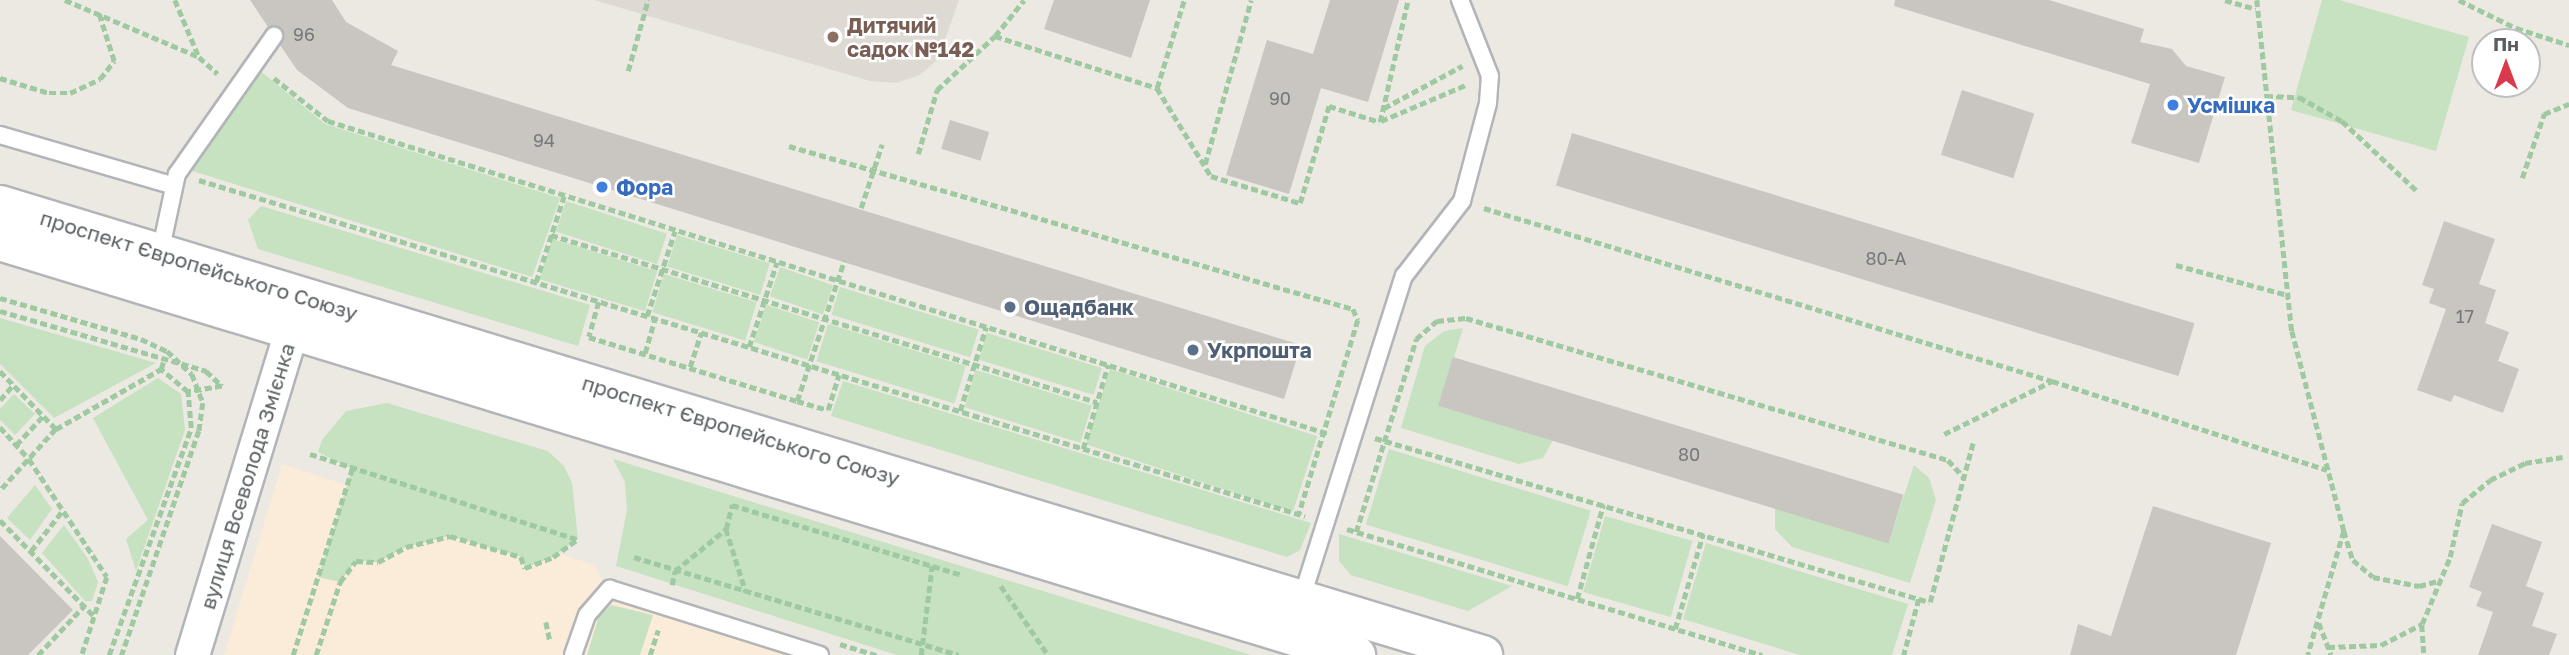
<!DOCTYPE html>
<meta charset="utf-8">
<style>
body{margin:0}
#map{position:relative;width:2569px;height:655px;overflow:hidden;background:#ece8e2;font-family:"Golos Text",sans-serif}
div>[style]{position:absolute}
.commercial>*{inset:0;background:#faecd8}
.education>*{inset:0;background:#ded9d3}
.green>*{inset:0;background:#c6e2c0;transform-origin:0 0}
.building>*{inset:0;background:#c9c5c0;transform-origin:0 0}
.path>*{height:4.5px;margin-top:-2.25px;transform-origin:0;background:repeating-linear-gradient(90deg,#9ec9a1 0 7px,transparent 0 10.5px)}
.roads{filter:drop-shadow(2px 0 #b2b5b8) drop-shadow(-2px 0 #b2b5b8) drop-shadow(0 2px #b2b5b8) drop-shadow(0 -2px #b2b5b8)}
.service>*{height:16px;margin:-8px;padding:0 8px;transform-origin:8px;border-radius:8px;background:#fff}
.minor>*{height:33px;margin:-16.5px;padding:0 16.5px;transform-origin:16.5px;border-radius:16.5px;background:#fff}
.secondary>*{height:38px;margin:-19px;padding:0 19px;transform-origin:19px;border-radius:19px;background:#fff}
.dots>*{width:19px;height:19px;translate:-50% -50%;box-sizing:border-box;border:4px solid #fff;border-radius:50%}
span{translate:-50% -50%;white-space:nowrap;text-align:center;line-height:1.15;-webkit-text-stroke:5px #fff;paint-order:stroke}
.number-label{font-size:18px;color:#767879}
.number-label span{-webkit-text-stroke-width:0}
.education-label{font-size:21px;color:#785e54;font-weight:700}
.left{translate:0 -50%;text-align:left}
.shop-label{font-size:21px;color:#366cbe;font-weight:700}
.street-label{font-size:21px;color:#5a5f61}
.service-label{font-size:21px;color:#4e5e75;font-weight:700}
.north{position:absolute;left:2471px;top:28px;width:70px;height:70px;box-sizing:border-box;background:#fff;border:2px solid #bdbfc0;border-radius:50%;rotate:0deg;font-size:19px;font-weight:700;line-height:28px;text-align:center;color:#5a5f61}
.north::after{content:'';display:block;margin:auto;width:24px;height:32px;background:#da394b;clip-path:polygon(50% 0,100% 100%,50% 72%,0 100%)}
</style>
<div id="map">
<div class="commercial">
<i style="clip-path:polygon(282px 464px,595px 565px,609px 597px,792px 655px,224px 655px)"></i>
</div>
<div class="education">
<i style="clip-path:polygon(594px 0,959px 0,938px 59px,920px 75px,896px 83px,870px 81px)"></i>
</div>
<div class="green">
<i style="clip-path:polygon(2322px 0,2339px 0,2469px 37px,2436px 151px,2291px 110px)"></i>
<i style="clip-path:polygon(258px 69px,325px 124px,560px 198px,532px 277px,186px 169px)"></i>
<i style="left:566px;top:201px;width:106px;height:32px;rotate:18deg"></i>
<i style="clip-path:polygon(261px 206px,590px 305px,578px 346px,258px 249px,248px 220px)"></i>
<i style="left:677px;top:235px;width:97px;height:33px;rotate:17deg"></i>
<i style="left:552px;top:239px;width:110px;height:42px;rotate:17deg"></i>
<i style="left:780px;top:267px;width:56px;height:31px;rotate:19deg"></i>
<i style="left:664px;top:274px;width:97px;height:40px;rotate:17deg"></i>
<i style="left:840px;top:287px;width:145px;height:29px;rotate:17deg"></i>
<i style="left:766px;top:305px;width:56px;height:39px;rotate:18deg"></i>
<i style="clip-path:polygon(0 318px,156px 363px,54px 418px,0 364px)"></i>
<i style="left:828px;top:324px;width:144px;height:39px;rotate:17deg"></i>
<i style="clip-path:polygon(1463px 328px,1439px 406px,1553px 440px,1543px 458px,1519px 464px,1401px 428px,1425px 346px,1444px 331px)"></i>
<i style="left:987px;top:333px;width:120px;height:28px;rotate:17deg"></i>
<i style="left:1110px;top:369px;width:218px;height:79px;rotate:18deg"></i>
<i style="left:976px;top:370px;width:121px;height:39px;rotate:17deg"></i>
<i style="clip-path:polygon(158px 378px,181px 394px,185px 430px,136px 571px,126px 539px,148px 520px,93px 418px)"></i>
<i style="clip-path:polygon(843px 381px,1311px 523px,1300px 550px,1287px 557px,831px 416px)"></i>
<i style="clip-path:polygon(14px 394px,35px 414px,15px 435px,0 420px,0 409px)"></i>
<i style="clip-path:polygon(387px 403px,548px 451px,564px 466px,572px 483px,578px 539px,553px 557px,525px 568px,521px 557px,450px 536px,406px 547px,378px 562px,356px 561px,340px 582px,318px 577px,352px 469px,318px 452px,322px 440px,346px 411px)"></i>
<i style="left:1389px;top:449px;width:211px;height:79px;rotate:17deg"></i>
<i style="clip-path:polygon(613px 459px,1251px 655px,897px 655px,616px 566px,627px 510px,625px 482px)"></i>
<i style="clip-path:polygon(1914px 465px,1929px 478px,1936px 500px,1910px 583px,1792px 547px,1775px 529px,1775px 507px,1889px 541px)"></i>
<i style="clip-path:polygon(35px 485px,52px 509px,30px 540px,7px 518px)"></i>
<i style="left:1605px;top:516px;width:91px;height:79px;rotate:16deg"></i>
<i style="clip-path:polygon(64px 525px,88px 559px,98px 582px,92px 601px,85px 601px,42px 553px)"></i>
<i style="clip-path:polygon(1339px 534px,1512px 586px,1468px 611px,1351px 575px,1339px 561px)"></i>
<i style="clip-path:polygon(1706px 543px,1908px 604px,1892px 655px,1800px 655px,1683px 619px)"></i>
<i style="clip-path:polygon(611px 605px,653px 615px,640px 655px,587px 655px,599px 616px)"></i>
</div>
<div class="building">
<i style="clip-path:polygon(250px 0,332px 0,346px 22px,398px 51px,391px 65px,1301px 345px,1284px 399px,348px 108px,297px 70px,280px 45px,283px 31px,268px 27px)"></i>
<i style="clip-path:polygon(1054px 0,1150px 0,1131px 58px,1044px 29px)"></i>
<i style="clip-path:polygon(1330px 0,1399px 0,1368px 102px,1321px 88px,1289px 194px,1226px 175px,1267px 40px,1313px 54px)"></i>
<i style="clip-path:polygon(1895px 0,2049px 0,2144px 29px,2140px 42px,2172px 49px,2186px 66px,2225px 77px,2199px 163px,2131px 143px,2150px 84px,1894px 6px)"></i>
<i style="left:1962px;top:90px;width:76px;height:68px;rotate:18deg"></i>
<i style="left:950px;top:120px;width:41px;height:30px;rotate:17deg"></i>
<i style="left:1572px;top:133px;width:651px;height:55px;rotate:17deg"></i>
<i style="clip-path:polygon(2444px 221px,2495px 239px,2479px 284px,2496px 290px,2485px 323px,2509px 332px,2498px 361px,2519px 369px,2503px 413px,2454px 395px,2451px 402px,2417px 390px,2446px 309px,2429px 303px,2434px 289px,2422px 285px)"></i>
<i style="left:1453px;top:357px;width:471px;height:51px;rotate:17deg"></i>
<i style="clip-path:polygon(2153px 506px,2271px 543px,2236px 655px,2070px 655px,2078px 624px,2111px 636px)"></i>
<i style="clip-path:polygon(2492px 524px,2542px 542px,2526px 586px,2544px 593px,2532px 626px,2557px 634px,2549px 655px,2478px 655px,2493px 612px,2476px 606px,2482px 592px,2469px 587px)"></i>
<i style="clip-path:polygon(0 536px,73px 610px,28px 655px,0 655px)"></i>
</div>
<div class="path">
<i style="left:65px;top:0;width:146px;rotate:23deg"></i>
<i style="left:199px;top:57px;width:25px;rotate:42deg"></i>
<i style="left:175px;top:0;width:62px;rotate:67.2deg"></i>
<i style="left:2225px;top:0;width:32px;rotate:16deg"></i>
<i style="left:2257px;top:0;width:333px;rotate:84deg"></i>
<i style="left:2292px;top:331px;width:207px;rotate:75.4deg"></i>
<i style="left:2344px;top:531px;width:129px;rotate:106.2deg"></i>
<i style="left:2459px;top:0;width:64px;rotate:26.2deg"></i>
<i style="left:2516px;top:28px;width:56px;rotate:17.8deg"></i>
<i style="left:995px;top:36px;width:170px;rotate:17.8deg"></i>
<i style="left:1157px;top:88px;width:103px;rotate:58.5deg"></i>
<i style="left:1211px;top:176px;width:93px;rotate:16.9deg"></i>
<i style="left:1300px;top:203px;width:101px;rotate:-73.4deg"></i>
<i style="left:1329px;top:106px;width:53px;rotate:17.4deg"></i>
<i style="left:1380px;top:122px;width:125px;rotate:-77.1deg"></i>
<i style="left:628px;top:71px;width:74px;rotate:-74.3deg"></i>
<i style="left:0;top:78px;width:51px;rotate:17deg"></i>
<i style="left:49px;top:93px;width:21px"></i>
<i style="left:70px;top:93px;width:33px;rotate:-25deg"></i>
<i style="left:100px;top:79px;width:23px;rotate:-52deg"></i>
<i style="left:114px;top:61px;width:49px;rotate:-107.7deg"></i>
<i style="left:274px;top:78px;width:69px;rotate:38.5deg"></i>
<i style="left:328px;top:121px;width:1049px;rotate:17.36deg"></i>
<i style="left:1157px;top:88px;width:92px;rotate:-72.9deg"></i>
<i style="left:2266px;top:96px;width:33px;rotate:2deg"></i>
<i style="left:2299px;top:97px;width:49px;rotate:29.2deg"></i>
<i style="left:2342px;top:121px;width:103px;rotate:43deg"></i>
<i style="left:1384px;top:108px;width:89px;rotate:-28.3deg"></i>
<i style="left:1381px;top:121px;width:92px;rotate:-23deg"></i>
<i style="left:789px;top:146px;width:587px;rotate:16.12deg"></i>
<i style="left:1353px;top:309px;width:12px;rotate:66deg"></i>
<i style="left:1358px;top:320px;width:203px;rotate:106.9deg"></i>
<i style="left:918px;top:154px;width:67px;rotate:-73.5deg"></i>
<i style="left:937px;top:90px;width:79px;rotate:-43deg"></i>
<i style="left:995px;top:36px;width:46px;rotate:-51.1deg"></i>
<i style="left:1205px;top:164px;width:170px;rotate:-74.3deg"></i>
<i style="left:2522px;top:178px;width:68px;rotate:-71deg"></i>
<i style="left:2544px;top:114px;width:27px;rotate:-22deg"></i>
<i style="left:199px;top:180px;width:1156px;rotate:16.9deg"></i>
<i style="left:861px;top:208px;width:67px;rotate:-71.8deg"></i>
<i style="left:1484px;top:208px;width:594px;rotate:16.94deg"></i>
<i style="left:551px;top:235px;width:571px;rotate:17.01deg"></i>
<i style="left:2176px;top:265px;width:116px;rotate:15deg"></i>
<i style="left:536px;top:282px;width:90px;rotate:-72deg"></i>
<i style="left:0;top:298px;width:147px;rotate:16.2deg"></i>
<i style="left:141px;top:339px;width:29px;rotate:25deg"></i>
<i style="left:167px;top:351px;width:34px;rotate:43deg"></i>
<i style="left:192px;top:374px;width:31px;rotate:69deg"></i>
<i style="left:203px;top:403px;width:28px;rotate:98deg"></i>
<i style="left:199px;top:431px;width:237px;rotate:109deg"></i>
<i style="left:599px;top:302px;width:36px;rotate:106deg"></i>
<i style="left:589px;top:337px;width:218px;rotate:17.1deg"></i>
<i style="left:797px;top:401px;width:32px;rotate:16deg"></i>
<i style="left:828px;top:410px;width:37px;rotate:-73deg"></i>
<i style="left:0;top:311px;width:215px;rotate:16.2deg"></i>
<i style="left:206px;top:371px;width:22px;rotate:43deg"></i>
<i style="left:222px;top:386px;width:35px;rotate:170deg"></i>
<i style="left:647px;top:316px;width:89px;rotate:-71.8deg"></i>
<i style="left:749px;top:347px;width:89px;rotate:-71.8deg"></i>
<i style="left:645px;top:353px;width:35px;rotate:-74deg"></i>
<i style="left:690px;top:367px;width:36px;rotate:-72deg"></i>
<i style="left:0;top:371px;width:81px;rotate:46deg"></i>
<i style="left:56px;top:429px;width:84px;rotate:132.1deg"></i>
<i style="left:0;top:400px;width:20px;rotate:-49deg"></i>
<i style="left:797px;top:401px;width:148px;rotate:-71.4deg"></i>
<i style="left:960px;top:411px;width:88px;rotate:-72.8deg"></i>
<i style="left:0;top:427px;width:43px;rotate:47.8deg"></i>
<i style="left:29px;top:459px;width:141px;rotate:56.5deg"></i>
<i style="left:107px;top:577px;width:82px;rotate:107.8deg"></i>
<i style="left:56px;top:429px;width:121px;rotate:-29.7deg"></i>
<i style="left:161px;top:369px;width:10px;rotate:-73deg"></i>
<i style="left:1944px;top:434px;width:120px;rotate:-26.1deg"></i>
<i style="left:2052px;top:381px;width:289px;rotate:17.9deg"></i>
<i style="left:1375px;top:438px;width:567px;rotate:16.49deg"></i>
<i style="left:1919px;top:599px;width:58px;rotate:105deg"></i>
<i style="left:16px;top:445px;width:40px;rotate:-47deg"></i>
<i style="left:1083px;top:449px;width:88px;rotate:-73.4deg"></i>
<i style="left:310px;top:454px;width:280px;rotate:17.7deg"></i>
<i style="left:0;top:520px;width:134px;rotate:45.6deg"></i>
<i style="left:726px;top:529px;width:66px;rotate:72.4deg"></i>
<i style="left:1347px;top:529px;width:434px;rotate:16.9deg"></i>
<i style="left:2344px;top:531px;width:30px;rotate:73deg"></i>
<i style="left:2353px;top:560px;width:26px;rotate:40deg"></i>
<i style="left:2373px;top:577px;width:47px;rotate:11.1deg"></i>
<i style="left:2419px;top:586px;width:23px;rotate:-15deg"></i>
<i style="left:1356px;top:532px;width:202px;rotate:-72.7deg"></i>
<i style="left:1416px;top:339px;width:28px;rotate:-41deg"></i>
<i style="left:1437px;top:321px;width:29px;rotate:-6deg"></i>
<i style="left:1466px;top:318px;width:502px;rotate:16.42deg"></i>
<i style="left:1948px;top:460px;width:23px;rotate:47deg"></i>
<i style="left:31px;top:551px;width:52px;rotate:-52deg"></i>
<i style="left:634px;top:557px;width:339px;rotate:16.8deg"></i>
<i style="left:672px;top:585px;width:14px;rotate:-78deg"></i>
<i style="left:675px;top:571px;width:66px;rotate:-39.5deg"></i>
<i style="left:726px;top:529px;width:25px;rotate:-76deg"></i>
<i style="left:732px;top:505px;width:241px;rotate:16.9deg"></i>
<i style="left:1001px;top:586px;width:83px;rotate:55.7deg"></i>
<i style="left:1577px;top:599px;width:98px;rotate:-74.5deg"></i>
<i style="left:1919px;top:599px;width:11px;rotate:15deg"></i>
<i style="left:1930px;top:602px;width:165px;rotate:-74.9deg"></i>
<i style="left:546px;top:622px;width:19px;rotate:78deg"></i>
<i style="left:2319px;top:623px;width:34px;rotate:69deg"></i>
<i style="left:2422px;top:625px;width:30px;rotate:86deg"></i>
<i style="left:1675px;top:629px;width:99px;rotate:-73.6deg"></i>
<i style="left:840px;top:644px;width:38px;rotate:17deg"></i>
<i style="left:2328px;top:647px;width:53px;rotate:-2.2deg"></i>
<i style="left:2381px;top:645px;width:46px;rotate:-27.1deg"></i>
<i style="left:2422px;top:624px;width:73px;rotate:-67.3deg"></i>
<i style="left:2450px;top:557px;width:55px;rotate:-77.5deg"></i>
<i style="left:2462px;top:503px;width:36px;rotate:-39deg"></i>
<i style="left:2490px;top:480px;width:39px;rotate:-26deg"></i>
<i style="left:2525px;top:463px;width:38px;rotate:-9deg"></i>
<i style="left:38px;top:655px;width:67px;rotate:-46.8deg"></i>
<i style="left:109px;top:655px;width:241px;rotate:-70.1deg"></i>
<i style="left:191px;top:428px;width:36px;rotate:-95deg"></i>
<i style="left:188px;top:392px;width:35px;rotate:-140deg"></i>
<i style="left:293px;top:655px;width:195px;rotate:-72.4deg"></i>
<i style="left:316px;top:655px;width:77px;rotate:-71.8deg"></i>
<i style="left:340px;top:582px;width:26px;rotate:-53deg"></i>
<i style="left:356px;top:561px;width:22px;rotate:3deg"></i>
<i style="left:378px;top:562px;width:32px;rotate:-28deg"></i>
<i style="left:406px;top:547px;width:45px;rotate:-14deg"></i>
<i style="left:450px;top:536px;width:74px;rotate:16.5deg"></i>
<i style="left:521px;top:557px;width:12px;rotate:70deg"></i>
<i style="left:525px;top:568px;width:30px;rotate:-21deg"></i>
<i style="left:553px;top:557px;width:31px;rotate:-36deg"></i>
<i style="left:650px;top:655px;width:26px;rotate:-72deg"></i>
<i style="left:921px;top:655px;width:90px;rotate:-83deg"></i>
</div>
<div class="roads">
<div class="service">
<i style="left:0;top:135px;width:181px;rotate:16.3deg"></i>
<i style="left:160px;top:253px;width:81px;rotate:-77.9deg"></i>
<i style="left:177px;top:174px;width:169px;rotate:-54.9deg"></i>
<i style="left:1301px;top:600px;width:340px;rotate:-72.4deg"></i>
<i style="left:1404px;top:276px;width:95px;rotate:-52.3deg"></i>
<i style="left:1462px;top:201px;width:101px;rotate:-75.1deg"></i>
<i style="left:1488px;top:103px;width:27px;rotate:-86deg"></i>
<i style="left:1490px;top:76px;width:82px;rotate:-111.5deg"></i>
<i style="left:573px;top:655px;width:42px;rotate:-70.7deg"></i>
<i style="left:587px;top:615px;width:35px;rotate:-49deg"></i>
<i style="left:610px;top:589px;width:220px;rotate:17.4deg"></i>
</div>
<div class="minor">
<i style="left:192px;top:655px;width:366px;rotate:-73deg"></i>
</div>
<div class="secondary">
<i style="left:0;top:205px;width:1550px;rotate:16.88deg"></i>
<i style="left:0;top:241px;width:1418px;rotate:16.98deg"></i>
</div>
</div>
<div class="dots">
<i style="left:833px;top:37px;background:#8d6e63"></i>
<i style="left:2173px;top:105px;background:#3f7fe0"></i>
<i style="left:602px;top:187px;background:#3f7fe0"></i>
<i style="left:1010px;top:307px;background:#5c6f8a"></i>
<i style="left:1193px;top:350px;background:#5c6f8a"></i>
</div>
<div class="number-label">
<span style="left:304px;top:34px">96</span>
<span style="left:1280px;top:98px">90</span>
<span style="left:544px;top:140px">94</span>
<span style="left:1886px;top:258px">80-А</span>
<span style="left:2465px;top:316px">17</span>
<span style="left:1689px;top:454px">80</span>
</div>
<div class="education-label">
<span class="left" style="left:847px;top:37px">Дитячий<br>садок №142</span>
</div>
<div class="shop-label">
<span class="left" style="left:2187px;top:105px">Усмішка</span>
<span class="left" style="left:616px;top:187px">Фора</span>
</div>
<div class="street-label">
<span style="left:199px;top:265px;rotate:17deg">проспект Європейського Союзу</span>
<span style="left:741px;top:430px;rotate:17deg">проспект Європейського Союзу</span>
<span style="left:247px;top:476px;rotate:-73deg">вулиця Всеволода Змієнка</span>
</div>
<div class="service-label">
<span class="left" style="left:1024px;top:307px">Ощадбанк</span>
<span class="left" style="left:1207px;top:350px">Укрпошта</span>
</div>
<div class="north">Пн</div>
</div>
